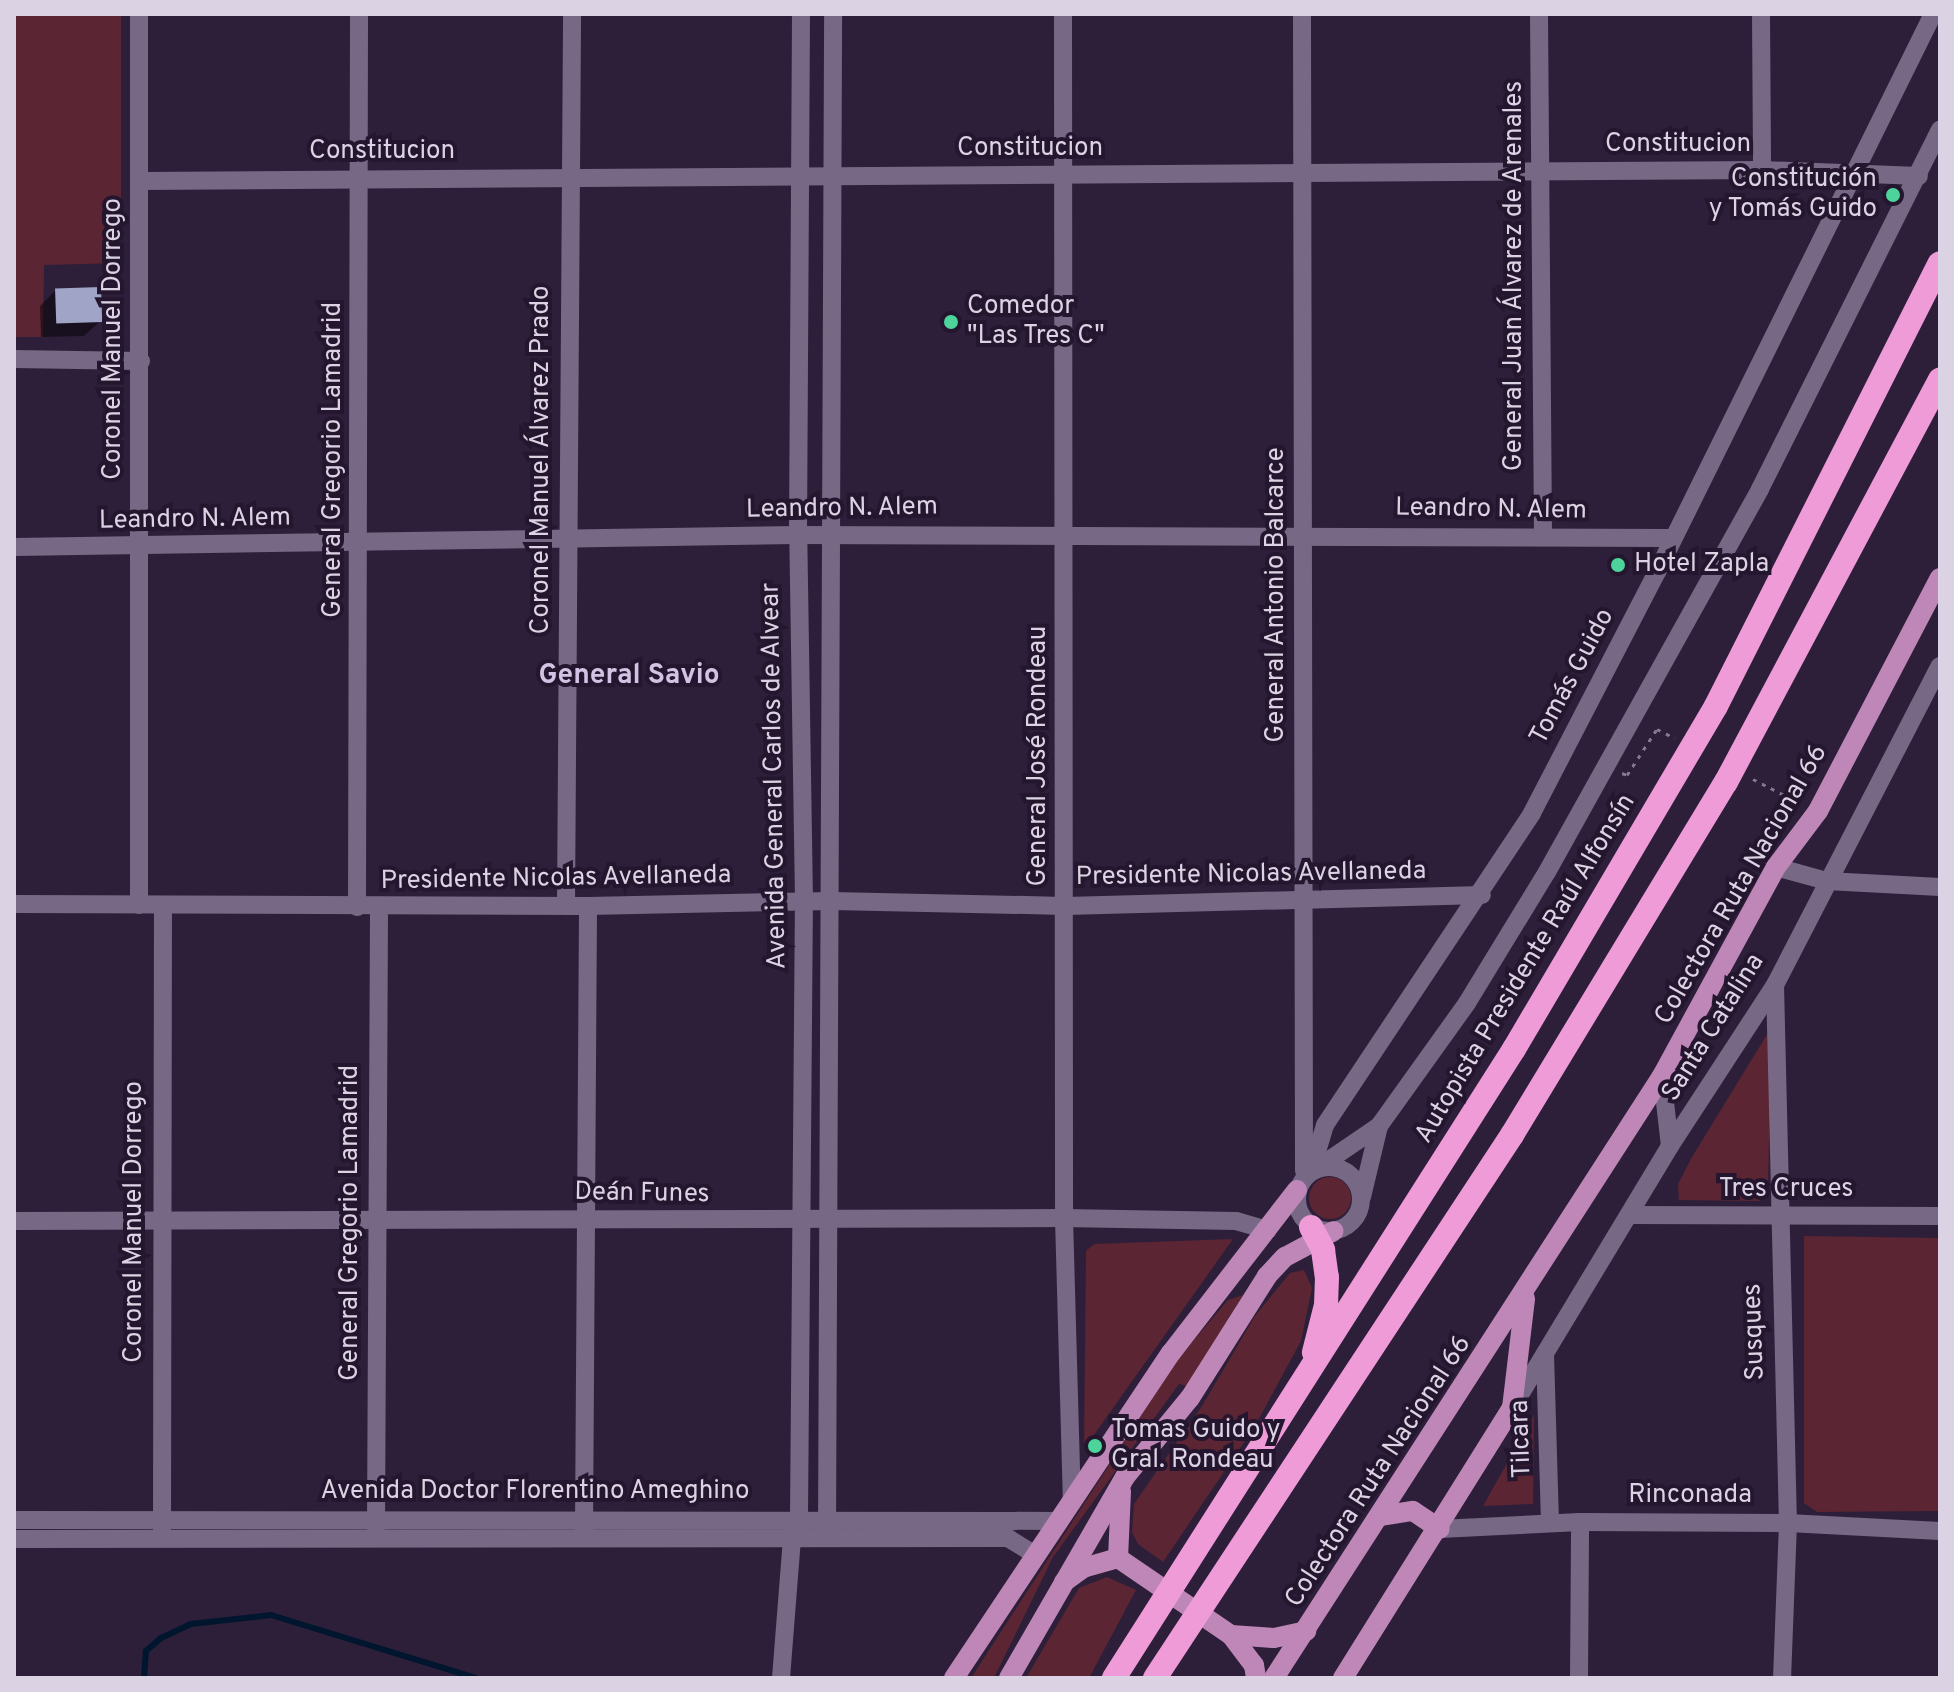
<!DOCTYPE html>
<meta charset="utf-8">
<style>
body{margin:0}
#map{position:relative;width:1954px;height:1692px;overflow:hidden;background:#2d1f39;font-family:Overpass,sans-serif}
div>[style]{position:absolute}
.green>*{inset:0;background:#5b2533}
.round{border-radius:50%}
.shadow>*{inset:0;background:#0007}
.stream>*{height:6px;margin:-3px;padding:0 3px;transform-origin:3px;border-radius:3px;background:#00162e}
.building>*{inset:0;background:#a0a4c6;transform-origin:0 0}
.path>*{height:3px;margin-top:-1.5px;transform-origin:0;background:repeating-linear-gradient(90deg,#84798e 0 4px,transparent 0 10px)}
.minor>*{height:18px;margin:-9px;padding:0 9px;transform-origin:9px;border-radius:9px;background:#776886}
.minor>.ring{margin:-9px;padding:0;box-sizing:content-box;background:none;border:18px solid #776886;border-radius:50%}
.major>*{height:20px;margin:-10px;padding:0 10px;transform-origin:10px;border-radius:10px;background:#bf87b7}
.highway>*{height:24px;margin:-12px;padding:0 12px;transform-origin:12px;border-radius:12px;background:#ef9bd8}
.dots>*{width:22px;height:22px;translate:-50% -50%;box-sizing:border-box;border:4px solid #23162e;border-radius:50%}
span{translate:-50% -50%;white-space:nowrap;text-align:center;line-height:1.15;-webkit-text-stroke:8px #23162e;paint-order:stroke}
.street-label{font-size:26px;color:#dbd2e3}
.poi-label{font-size:26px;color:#dbd2e3}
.right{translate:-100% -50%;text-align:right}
.left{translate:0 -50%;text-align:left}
.neighbourhood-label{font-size:28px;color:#d3c2e3;font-weight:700}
.frame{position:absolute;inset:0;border:16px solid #dbd2e3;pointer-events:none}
</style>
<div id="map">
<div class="green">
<i style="clip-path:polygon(14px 14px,121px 14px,121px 263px,44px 265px,43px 337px,14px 337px)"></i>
<i style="clip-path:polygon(1771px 1028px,1768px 1193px,1759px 1201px,1679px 1200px,1678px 1184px,1692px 1157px)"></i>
<i class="round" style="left:1309px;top:1177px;width:42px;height:42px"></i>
<i style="clip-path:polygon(1804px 1236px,1940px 1238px,1940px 1511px,1817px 1512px,1804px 1503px)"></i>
<i style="clip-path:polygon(1233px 1239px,1084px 1449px,1086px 1251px,1094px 1244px)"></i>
<i style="clip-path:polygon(1304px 1270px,1312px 1288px,1301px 1341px,1255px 1426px,1163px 1562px,1138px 1544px,1132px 1532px,1134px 1504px,1202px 1406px,1255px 1316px,1290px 1273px)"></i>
<i style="clip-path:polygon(1243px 1295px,1187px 1386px,1179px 1384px,1053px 1557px,994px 1678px,971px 1678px,1178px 1359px,1228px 1300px)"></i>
<i style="clip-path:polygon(1534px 1415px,1533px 1504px,1483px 1506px)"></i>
<i style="clip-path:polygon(1107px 1577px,1136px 1590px,1089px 1678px,1026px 1678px,1079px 1588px)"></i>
</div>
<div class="shadow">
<i style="clip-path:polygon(56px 290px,100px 321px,84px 336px,41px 337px,40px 306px)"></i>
</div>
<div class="stream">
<i style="left:144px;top:1678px;width:27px;rotate:-86deg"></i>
<i style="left:146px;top:1651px;width:20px;rotate:-41deg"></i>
<i style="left:161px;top:1638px;width:33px;rotate:-25deg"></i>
<i style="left:191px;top:1624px;width:81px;rotate:-6.4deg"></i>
<i style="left:271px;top:1615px;width:214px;rotate:17.1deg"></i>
</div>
<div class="building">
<i style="left:101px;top:287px;width:35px;height:46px;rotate:88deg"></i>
</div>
<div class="path">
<i style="left:1622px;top:773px;width:5px;rotate:22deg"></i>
<i style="left:1627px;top:775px;width:55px;rotate:-56.9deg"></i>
<i style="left:1657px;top:729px;width:20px;rotate:27deg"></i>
<i style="left:1753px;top:779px;width:42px;rotate:27.2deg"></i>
<i style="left:1790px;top:798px;width:57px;rotate:122deg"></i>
<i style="left:1760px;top:846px;width:6px;rotate:18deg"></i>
<i style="left:1785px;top:820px;width:19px;rotate:-58deg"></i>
<i style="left:1795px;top:804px;width:5px;rotate:11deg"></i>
</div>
<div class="minor">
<i style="left:1063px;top:14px;width:1204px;rotate:89.95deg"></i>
<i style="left:1064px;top:1218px;width:280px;rotate:88.4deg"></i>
<i style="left:1302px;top:14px;width:1157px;rotate:89.9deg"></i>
<i style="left:1539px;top:14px;width:523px;rotate:89.56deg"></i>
<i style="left:1761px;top:14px;width:156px;rotate:89.6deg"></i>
<i style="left:141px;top:181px;width:1621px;rotate:-0.39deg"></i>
<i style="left:1762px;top:170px;width:157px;rotate:2.2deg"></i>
<i style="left:14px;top:359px;width:127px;rotate:0.9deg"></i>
<i style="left:14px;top:547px;width:784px;rotate:-0.88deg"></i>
<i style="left:798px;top:535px;width:873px;rotate:0.2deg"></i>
<i style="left:1776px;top:867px;width:53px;rotate:15.4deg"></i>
<i style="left:1827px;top:881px;width:113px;rotate:3deg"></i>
<i style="left:14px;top:904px;width:574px;rotate:0.2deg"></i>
<i style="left:588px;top:906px;width:244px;rotate:-1.2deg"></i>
<i style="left:832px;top:901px;width:233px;rotate:1.2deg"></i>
<i style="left:1065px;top:906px;width:417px;rotate:-1.5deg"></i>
<i style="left:139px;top:905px;width:891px;rotate:-90deg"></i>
<i style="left:566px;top:906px;width:892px;rotate:-89.61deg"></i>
<i style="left:357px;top:907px;width:893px;rotate:-89.87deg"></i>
<i style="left:1775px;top:985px;width:538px;rotate:88.62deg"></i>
<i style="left:1788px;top:1523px;width:155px;rotate:92.2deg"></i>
<i style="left:1662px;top:1076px;width:70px;rotate:83.5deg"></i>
<i class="ring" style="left:1297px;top:1167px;width:46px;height:46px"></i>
<i style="left:1316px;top:1169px;width:76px;rotate:-34.3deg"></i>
<i style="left:1379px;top:1126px;width:151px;rotate:-54.4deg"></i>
<i style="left:1467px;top:1003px;width:153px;rotate:-58.6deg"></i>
<i style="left:1547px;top:872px;width:438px;rotate:-60.9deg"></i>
<i style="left:1760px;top:489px;width:402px;rotate:-63.4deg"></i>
<i style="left:1311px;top:1172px;width:49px;rotate:-73.4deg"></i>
<i style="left:1325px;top:1125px;width:374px;rotate:-56.4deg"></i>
<i style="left:1532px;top:813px;width:271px;rotate:-62.6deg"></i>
<i style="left:1657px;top:572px;width:623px;rotate:-63.68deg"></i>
<i style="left:1362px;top:1197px;width:73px;rotate:-76.5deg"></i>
<i style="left:1632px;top:1215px;width:308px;rotate:0.2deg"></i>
<i style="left:14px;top:1221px;width:1050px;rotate:-0.16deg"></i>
<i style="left:1064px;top:1218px;width:172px;rotate:1deg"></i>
<i style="left:1236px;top:1221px;width:33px;rotate:16deg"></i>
<i style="left:1545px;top:1354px;width:168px;rotate:88.3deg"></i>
<i style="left:1512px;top:1408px;width:306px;rotate:-58.9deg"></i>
<i style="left:1670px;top:1146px;width:192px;rotate:-56.9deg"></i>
<i style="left:1775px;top:985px;width:359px;rotate:-62.7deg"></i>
<i style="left:14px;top:1520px;width:1043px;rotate:0.05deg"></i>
<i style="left:376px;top:1528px;width:621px;rotate:-89.72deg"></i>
<i style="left:1440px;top:1529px;width:140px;rotate:-2.9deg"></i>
<i style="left:1580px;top:1522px;width:208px;rotate:0.3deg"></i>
<i style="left:1788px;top:1523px;width:152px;rotate:3deg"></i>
<i style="left:162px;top:1530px;width:625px;rotate:-89.91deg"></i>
<i style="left:584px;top:1530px;width:624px;rotate:-89.63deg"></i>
<i style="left:827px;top:1537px;width:1523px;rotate:-89.77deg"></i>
<i style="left:14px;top:1539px;width:994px;rotate:-0.06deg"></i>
<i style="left:1008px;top:1538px;width:31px;rotate:32deg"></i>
<i style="left:781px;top:1678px;width:141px;rotate:-85.5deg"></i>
<i style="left:792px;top:1537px;width:20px;rotate:-70deg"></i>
<i style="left:799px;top:1518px;width:617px;rotate:-89.54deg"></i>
<i style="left:804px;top:901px;width:366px;rotate:-90.9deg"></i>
<i style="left:798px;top:535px;width:521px;rotate:-89.67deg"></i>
<i style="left:1579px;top:1678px;width:156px;rotate:-89.6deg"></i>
</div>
<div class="major">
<i style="left:1380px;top:1516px;width:33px;rotate:-9deg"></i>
<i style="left:1413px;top:1511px;width:32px;rotate:34deg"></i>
<i style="left:1118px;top:1558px;width:67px;rotate:-87.4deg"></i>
<i style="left:1064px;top:1582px;width:24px;rotate:-36deg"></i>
<i style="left:1083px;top:1568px;width:36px;rotate:-16deg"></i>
<i style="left:1118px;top:1558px;width:137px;rotate:34.3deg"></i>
<i style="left:1231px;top:1635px;width:38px;rotate:53deg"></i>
<i style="left:1254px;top:1665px;width:13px;rotate:81deg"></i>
<i style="left:1231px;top:1635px;width:43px;rotate:4deg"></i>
<i style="left:1274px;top:1638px;width:33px;rotate:-12deg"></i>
<i style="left:954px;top:1678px;width:391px;rotate:-56.3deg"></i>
<i style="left:1171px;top:1353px;width:206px;rotate:-52.3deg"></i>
<i style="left:1009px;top:1678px;width:232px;rotate:-60deg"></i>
<i style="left:1125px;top:1477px;width:102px;rotate:-50.6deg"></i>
<i style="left:1190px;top:1398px;width:144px;rotate:-57.7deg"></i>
<i style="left:1267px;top:1276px;width:26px;rotate:-47deg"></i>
<i style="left:1285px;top:1257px;width:55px;rotate:-28deg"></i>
<i style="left:1274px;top:1678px;width:716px;rotate:-57.2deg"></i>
<i style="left:1662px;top:1076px;width:238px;rotate:-61.4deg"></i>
<i style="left:1776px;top:867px;width:70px;rotate:-53.1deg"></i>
<i style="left:1818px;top:811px;width:263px;rotate:-62.4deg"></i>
<i style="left:1343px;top:1678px;width:319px;rotate:-58deg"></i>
<i style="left:1512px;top:1408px;width:110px;rotate:-83.2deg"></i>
</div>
<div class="highway">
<i style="left:1311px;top:1227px;width:26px;rotate:62deg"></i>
<i style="left:1323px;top:1250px;width:27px;rotate:82deg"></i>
<i style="left:1327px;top:1277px;width:28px;rotate:92deg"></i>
<i style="left:1326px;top:1305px;width:49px;rotate:104.3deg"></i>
<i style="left:1114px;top:1678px;width:745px;rotate:-57.55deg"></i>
<i style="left:1514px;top:1049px;width:398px;rotate:-59.5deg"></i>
<i style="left:1716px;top:706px;width:496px;rotate:-63.2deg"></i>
<i style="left:1155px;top:1678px;width:650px;rotate:-56.68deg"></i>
<i style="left:1512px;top:1135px;width:413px;rotate:-58.8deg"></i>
<i style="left:1726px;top:782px;width:456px;rotate:-62deg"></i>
</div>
<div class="dots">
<i style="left:1893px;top:195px;background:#4cd49b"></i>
<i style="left:951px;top:322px;background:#4cd49b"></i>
<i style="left:1618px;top:565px;background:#4cd49b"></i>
<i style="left:1095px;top:1446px;background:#4cd49b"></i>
</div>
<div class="street-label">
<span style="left:1678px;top:145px">Constitucion</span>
<span style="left:1030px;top:149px">Constitucion</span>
<span style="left:382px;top:152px">Constitucion</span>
<span style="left:1515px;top:276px;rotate:-90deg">General Juan Álvarez de Arenales</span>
<span style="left:114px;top:339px;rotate:-90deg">Coronel Manuel Dorrego</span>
<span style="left:334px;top:460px;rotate:-90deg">General Gregorio Lamadrid</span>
<span style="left:542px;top:460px;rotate:-90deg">Coronel Manuel Álvarez Prado</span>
<span style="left:842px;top:509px;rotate:-1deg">Leandro N. Alem</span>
<span style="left:1491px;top:510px;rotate:1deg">Leandro N. Alem</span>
<span style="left:195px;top:520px;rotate:-1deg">Leandro N. Alem</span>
<span style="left:1277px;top:595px;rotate:-90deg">General Antonio Balcarce</span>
<span style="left:1573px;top:677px;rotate:-62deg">Tomás Guido</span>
<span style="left:1039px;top:756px;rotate:-90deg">General José Rondeau</span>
<span style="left:775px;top:776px;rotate:-91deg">Avenida General Carlos de Alvear</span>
<span style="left:1251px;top:875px;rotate:-1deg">Presidente Nicolas Avellaneda</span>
<span style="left:556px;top:879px;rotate:-1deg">Presidente Nicolas Avellaneda</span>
<span style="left:1742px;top:885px;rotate:-60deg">Colectora Ruta Nacional 66</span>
<span style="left:1526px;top:969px;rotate:-59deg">Autopista Presidente Raúl Alfonsín</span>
<span style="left:1714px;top:1028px;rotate:-58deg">Santa Catalina</span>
<span style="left:1786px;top:1190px">Tres Cruces</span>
<span style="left:642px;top:1194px;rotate:1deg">Deán Funes</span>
<span style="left:135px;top:1222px;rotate:-90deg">Coronel Manuel Dorrego</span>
<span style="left:351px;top:1223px;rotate:-90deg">General Gregorio Lamadrid</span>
<span style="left:1755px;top:1332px;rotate:-92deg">Susques</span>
<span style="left:1522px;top:1439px;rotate:-92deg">Tilcara</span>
<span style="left:1379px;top:1472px;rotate:-57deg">Colectora Ruta Nacional 66</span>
<span style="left:535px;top:1492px">Avenida Doctor Florentino Ameghino</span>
<span style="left:1690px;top:1496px">Rinconada</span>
</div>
<div class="poi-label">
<span class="right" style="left:1877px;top:195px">Constitución<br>y Tomás Guido</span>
<span class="left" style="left:967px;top:322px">Comedor<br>"Las Tres C"</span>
<span class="left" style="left:1634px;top:565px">Hotel Zapla</span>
<span class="left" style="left:1111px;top:1446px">Tomas Guido y<br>Gral. Rondeau</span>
</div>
<div class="neighbourhood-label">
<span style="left:629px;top:676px">General Savio</span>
</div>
<div class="frame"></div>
</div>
